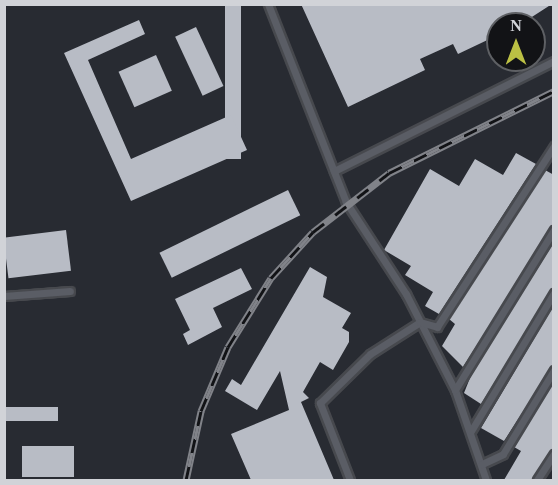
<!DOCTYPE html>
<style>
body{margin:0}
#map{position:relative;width:558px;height:485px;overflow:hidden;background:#282b32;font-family:"Times New Roman",serif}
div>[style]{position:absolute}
.building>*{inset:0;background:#b8bcc5;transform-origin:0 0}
.roads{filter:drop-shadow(2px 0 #47494e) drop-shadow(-2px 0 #47494e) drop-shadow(0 2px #47494e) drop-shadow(0 -2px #47494e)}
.service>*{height:7px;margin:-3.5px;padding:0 3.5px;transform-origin:3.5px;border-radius:3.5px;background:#5a5d65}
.rail>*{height:7px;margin-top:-3.5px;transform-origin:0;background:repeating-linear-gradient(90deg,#121316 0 14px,#818389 0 28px);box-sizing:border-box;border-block:2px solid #818389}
span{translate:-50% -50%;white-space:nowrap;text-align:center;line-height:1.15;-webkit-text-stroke:6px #121316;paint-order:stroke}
.frame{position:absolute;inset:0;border:6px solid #d1d3d8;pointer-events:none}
.north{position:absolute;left:486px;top:12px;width:60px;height:60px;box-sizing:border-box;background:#121316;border:2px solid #5e6064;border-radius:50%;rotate:0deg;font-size:16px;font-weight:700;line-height:24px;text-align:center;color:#d1d3d8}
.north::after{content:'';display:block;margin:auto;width:21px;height:27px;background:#bbc044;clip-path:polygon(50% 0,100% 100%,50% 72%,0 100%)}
</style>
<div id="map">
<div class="building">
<i style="left:225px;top:4px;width:16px;height:155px"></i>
<i style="clip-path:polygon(301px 4px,552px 4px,521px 24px,498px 24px,498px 35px,458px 54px,453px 44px,420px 59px,425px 70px,348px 107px)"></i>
<i style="clip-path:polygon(139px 20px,145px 34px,88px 60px,131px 159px,231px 115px,247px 150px,131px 201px,64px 53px)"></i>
<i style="left:196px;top:27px;width:65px;height:23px;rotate:65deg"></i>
<i style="left:156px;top:55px;width:39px;height:41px;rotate:66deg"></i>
<i style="clip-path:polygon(516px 153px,536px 164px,439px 314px,425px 306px,433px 292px,405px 275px,411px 266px,384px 250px,430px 169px,459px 186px,475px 159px,503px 175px)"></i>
<i style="clip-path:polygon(545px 170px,554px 175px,554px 224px,463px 367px,442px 346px,455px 324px,449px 319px)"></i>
<i style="left:288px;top:190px;width:28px;height:143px;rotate:64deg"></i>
<i style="left:66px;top:230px;width:41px;height:63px;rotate:83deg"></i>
<i style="clip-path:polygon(554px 242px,554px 287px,481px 404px,464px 393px,472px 373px)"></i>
<i style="clip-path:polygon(310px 267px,327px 277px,323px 297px,351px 313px,342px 328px,349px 332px,349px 342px,333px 370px,320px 362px,303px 392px,309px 398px,301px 402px,334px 480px,251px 480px,231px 434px,289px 410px,280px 371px,257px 410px,225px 391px,232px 379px,241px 385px)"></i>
<i style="clip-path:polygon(241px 268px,252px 289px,213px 308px,222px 327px,188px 345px,183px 334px,190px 330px,175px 299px)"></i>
<i style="clip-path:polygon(554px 305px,554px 364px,504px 441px,481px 428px)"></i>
<i style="clip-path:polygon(554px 382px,554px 448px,531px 480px,504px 480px,521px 451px,514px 447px)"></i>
<i style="left:4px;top:407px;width:54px;height:14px"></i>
<i style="left:22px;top:446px;width:52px;height:31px"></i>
</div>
<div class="roads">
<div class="service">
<i style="left:268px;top:4px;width:213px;rotate:68.5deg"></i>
<i style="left:346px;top:202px;width:110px;rotate:56.9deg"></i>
<i style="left:406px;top:294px;width:108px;rotate:63deg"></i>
<i style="left:455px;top:390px;width:95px;rotate:71deg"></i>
<i style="left:334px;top:171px;width:246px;rotate:-26.6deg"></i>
<i style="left:4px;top:296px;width:66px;rotate:-4.3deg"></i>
<i style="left:455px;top:390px;width:188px;rotate:-58.3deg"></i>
<i style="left:471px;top:431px;width:161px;rotate:-59deg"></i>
<i style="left:482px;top:464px;width:23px;rotate:-25deg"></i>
<i style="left:503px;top:454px;width:98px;rotate:-58.7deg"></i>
<i style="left:350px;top:480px;width:83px;rotate:-111.3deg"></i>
<i style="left:320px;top:403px;width:70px;rotate:-44.4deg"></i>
<i style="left:370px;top:354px;width:59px;rotate:-32.6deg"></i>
<i style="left:420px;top:322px;width:18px;rotate:16deg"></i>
<i style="left:437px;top:327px;width:216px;rotate:-57.1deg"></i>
<i style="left:537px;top:480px;width:31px;rotate:-57deg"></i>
</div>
</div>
<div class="rail">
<i style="left:186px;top:480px;width:71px;rotate:-77.7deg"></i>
<i style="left:201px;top:411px;width:69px;rotate:-67.1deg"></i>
<i style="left:228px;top:347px;width:81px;rotate:-58.1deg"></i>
<i style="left:271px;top:278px;width:62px;rotate:-47.6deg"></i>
<i style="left:313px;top:232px;width:96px;rotate:-37.8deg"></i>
<i style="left:389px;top:173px;width:184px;rotate:-26.4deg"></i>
</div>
<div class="frame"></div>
<div class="north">N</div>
</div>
